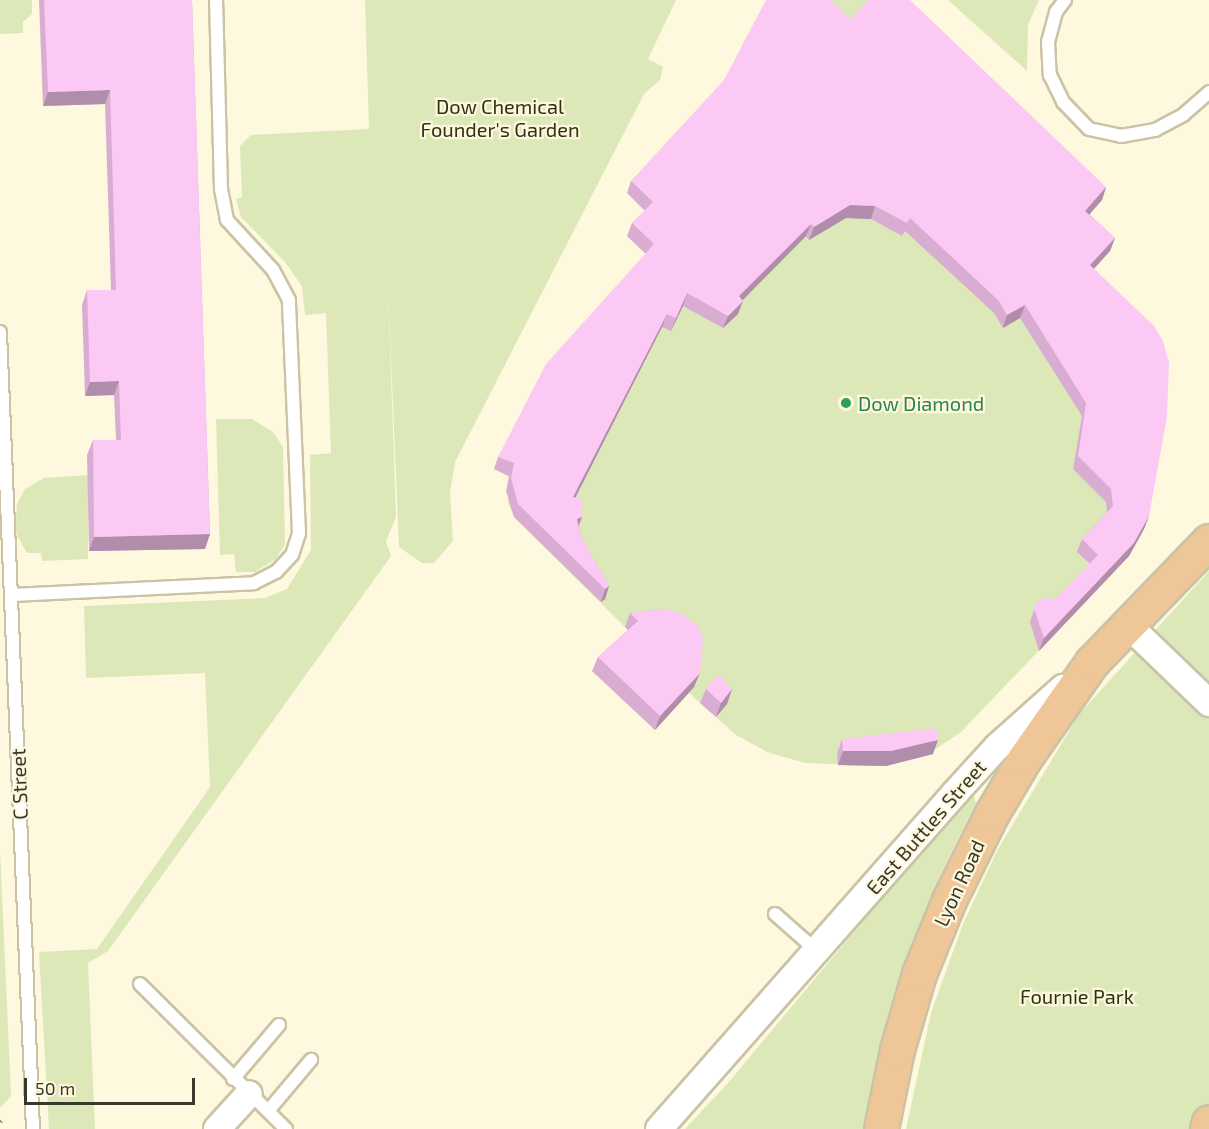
<!DOCTYPE html>
<style>
body{margin:0}
#map{position:relative;width:1209px;height:1129px;overflow:hidden;background:#fef8df;font-family:"Exo 2",sans-serif}
div>[style]{position:absolute}
.green>*{inset:0;background:#dde8b8}
.roads{filter:drop-shadow(2px 0 #cac3a5) drop-shadow(-2px 0 #cac3a5) drop-shadow(0 2px #cac3a5) drop-shadow(0 -2px #cac3a5)}
.service>*{height:12px;margin:-6px;padding:0 6px;transform-origin:6px;border-radius:6px;background:#fff}
.minor>*{height:26px;margin:-13px;padding:0 13px;transform-origin:13px;border-radius:13px;background:#fff}
.trunk>*{height:33px;margin:-16.5px;padding:0 16.5px;transform-origin:16.5px;border-radius:16.5px;background:#eec698}
.rail>*{height:4.5px;margin-top:-2.25px;transform-origin:0;background:repeating-linear-gradient(90deg,#6f6b5b 0 3px,transparent 0 9px)}
.wall>*{inset:0;background:#d8add1}
.shaded-wall>*{inset:0;background:#b08daa}
.building>*{inset:0;background:#fbc9f3}
.dots>*{width:16px;height:16px;translate:-50% -50%;box-sizing:border-box;border:3px solid #fef8df;border-radius:50%}
span{translate:-50% -50%;white-space:nowrap;text-align:center;line-height:1.15;-webkit-text-stroke:4.5px #fef8df;paint-order:stroke}
.park-label{font-size:20px;color:#2d3212}
.leisure-label{font-size:20px;color:#27864d}
.left{translate:0 -50%;text-align:left}
.street-label{font-size:20px;color:#3a372b}
.scale{position:absolute;left:24px;top:1078px;width:171px;height:27px;box-sizing:border-box;border:3px solid #3a372b;border-top:0;padding-left:8px;font-size:18px;line-height:21px;white-space:nowrap;color:#3a372b;-webkit-text-stroke:4px #fef8df;paint-order:stroke}
</style>
<div id="map">
<div class="green">
<i style="clip-path:polygon(0 0,32px 0,32px 14px,23px 22px,23px 33px,0 34px)"></i>
<i style="clip-path:polygon(365px 0,676px 0,648px 59px,663px 67px,660px 80px,644px 94px,455px 462px,450px 493px,453px 541px,434px 563px,422px 563px,399px 547px,388px 288px,396px 517px,386px 541px,391px 556px,108px 951px,88px 963px,95px 1129px,49px 1129px,39px 952px,97px 949px,210px 787px,205px 673px,86px 678px,84px 606px,265px 598px,287px 589px,311px 550px,310px 455px,331px 453px,326px 313px,305px 315px,302px 286px,285px 262px,241px 217px,236px 199px,242px 197px,240px 146px,251px 135px,369px 129px)"></i>
<i style="clip-path:polygon(768px 0,893px 0,1102px 200px,1081px 224px,1110px 251px,1086px 278px,1144px 529px,1129px 556px,961px 732px,937px 748px,886px 766px,805px 763px,767px 752px,736px 735px,689px 693px,655px 730px,592px 671px,632px 634px,514px 517px,508px 503px,509px 477px,494px 469px,649px 257px,627px 236px,649px 214px,627px 193px,730px 81px)"></i>
<i style="clip-path:polygon(948px 0,1039px 0,1028px 25px,1027px 71px)"></i>
<i style="clip-path:polygon(216px 419px,252px 419px,273px 432px,283px 447px,285px 544px,276px 559px,255px 572px,236px 572px,234px 554px,220px 555px)"></i>
<i style="clip-path:polygon(88px 475px,88px 559px,42px 561px,41px 553px,27px 553px,15px 532px,17px 504px,25px 489px,44px 478px)"></i>
<i style="clip-path:polygon(1209px 571px,1209px 1129px,906px 1129px,931px 1013px,963px 924px,998px 849px,1080px 713px)"></i>
<i style="clip-path:polygon(968px 795px,974px 795px,976px 803px,939px 878px,889px 1012px,864px 1129px,685px 1129px,728px 1083px)"></i>
<i style="clip-path:polygon(0 849px,11px 1096px,0 1108px)"></i>
</div>
<div class="roads">
<div class="service">
<i style="left:1065px;top:0;width:15px;rotate:127deg"></i>
<i style="left:1056px;top:12px;width:31px;rotate:105deg"></i>
<i style="left:1048px;top:42px;width:33px;rotate:87deg"></i>
<i style="left:1050px;top:75px;width:30px;rotate:64deg"></i>
<i style="left:1063px;top:102px;width:37px;rotate:46deg"></i>
<i style="left:1089px;top:129px;width:33px;rotate:12deg"></i>
<i style="left:1121px;top:136px;width:35px;rotate:-10deg"></i>
<i style="left:1155px;top:130px;width:32px;rotate:-28deg"></i>
<i style="left:1183px;top:115px;width:35px;rotate:-41deg"></i>
<i style="left:0;top:332px;width:798px;rotate:87.63deg"></i>
<i style="left:12px;top:595px;width:242px;rotate:-2.8deg"></i>
<i style="left:254px;top:583px;width:25px;rotate:-27deg"></i>
<i style="left:276px;top:572px;width:23px;rotate:-47deg"></i>
<i style="left:292px;top:555px;width:23px;rotate:-72deg"></i>
<i style="left:299px;top:533px;width:233px;rotate:-92.5deg"></i>
<i style="left:289px;top:300px;width:34px;rotate:-118deg"></i>
<i style="left:273px;top:270px;width:68px;rotate:-132.6deg"></i>
<i style="left:227px;top:220px;width:32px;rotate:-101deg"></i>
<i style="left:221px;top:189px;width:189px;rotate:-91.5deg"></i>
<i style="left:775px;top:914px;width:56px;rotate:41.4deg"></i>
<i style="left:140px;top:984px;width:206px;rotate:44.8deg"></i>
<i style="left:233px;top:1079px;width:71px;rotate:-49.6deg"></i>
<i style="left:268px;top:1111px;width:67px;rotate:-49.9deg"></i>
</div>
<div class="minor">
<i style="left:1129px;top:626px;width:111px;rotate:43.9deg"></i>
<i style="left:217px;top:1129px;width:47px;rotate:-47.6deg"></i>
<i style="left:659px;top:1129px;width:448px;rotate:-48.6deg"></i>
<i style="left:955px;top:793px;width:62px;rotate:-47.6deg"></i>
<i style="left:997px;top:747px;width:89px;rotate:-41.8deg"></i>
</div>
<div class="trunk">
<i style="left:881px;top:1129px;width:81px;rotate:-78.6deg"></i>
<i style="left:897px;top:1050px;width:79px;rotate:-73.9deg"></i>
<i style="left:919px;top:974px;width:80px;rotate:-67.9deg"></i>
<i style="left:949px;top:900px;width:97px;rotate:-63.7deg"></i>
<i style="left:992px;top:813px;width:63px;rotate:-59.3deg"></i>
<i style="left:1024px;top:759px;width:118px;rotate:-55deg"></i>
<i style="left:1092px;top:662px;width:168px;rotate:-46deg"></i>
<i style="left:1207px;top:1129px;width:7px;rotate:-74deg"></i>
</div>
</div>
<div class="rail">
<i style="left:0;top:1121px;width:1px;rotate:-45deg"></i>
</div>
<div class="wall">
<i style="clip-path:polygon(39px 0,192px 0,210px 534px,205px 549px,89px 551px,87px 455px,93px 440px,116px 440px,114px 395px,85px 396px,82px 305px,87px 290px,111px 290px,105px 104px,43px 106px)"></i>
<i style="clip-path:polygon(850px 19px,1106px 187px,1102px 200px,1089px 214px,1115px 238px,1110px 251px,1094px 269px,1149px 516px,1144px 529px,1129px 556px,1039px 651px,1030px 622px,1037px 602px,1054px 600px,1090px 564px,1077px 552px,1082px 539px,1107px 512px,1106px 502px,1073px 469px,1082px 416px,1020px 318px,1003px 328px,994px 313px,905px 231px,902px 236px,871px 219px,846px 218px,809px 240px,806px 236px,742px 300px,738px 314px,723px 328px,683px 306px,671px 331px,662px 327px,575px 498px,582px 517px,579px 526px,581px 537px,609px 586px,605px 599px,601px 602px,514px 517px,506px 491px,509px 476px,494px 469px,498px 457px,646px 254px,627px 236px,632px 223px,645px 211px,627px 193px,631px 181px)"></i>
<i style="clip-path:polygon(664px 609px,694px 687px,655px 730px,592px 671px,598px 657px,628px 630px,625px 627px,630px 613px)"></i>
<i style="clip-path:polygon(706px 689px,732px 689px,727px 704px,716px 717px,700px 703px)"></i>
<i style="clip-path:polygon(842px 739px,933px 754px,886px 766px,838px 765px,837px 754px)"></i>
</div>
<div class="shaded-wall">
<i style="clip-path:polygon(110px 90px,105px 104px,43px 106px,48px 92px)"></i>
<i style="clip-path:polygon(1106px 187px,1102px 200px,1081px 224px,1085px 211px)"></i>
<i style="clip-path:polygon(850px 205px,875px 206px,871px 219px,846px 218px,809px 240px,814px 227px)"></i>
<i style="clip-path:polygon(811px 224px,806px 236px,734px 309px,739px 296px)"></i>
<i style="clip-path:polygon(1115px 238px,1110px 251px,1085px 278px,1090px 265px)"></i>
<i style="clip-path:polygon(687px 293px,683px 306px,671px 331px,676px 318px)"></i>
<i style="clip-path:polygon(743px 301px,738px 314px,723px 328px,728px 316px)"></i>
<i style="clip-path:polygon(1025px 305px,1020px 318px,1003px 328px,1007px 315px)"></i>
<i style="clip-path:polygon(667px 314px,662px 327px,569px 510px,573px 497px)"></i>
<i style="clip-path:polygon(119px 381px,114px 395px,85px 396px,90px 382px)"></i>
<i style="clip-path:polygon(1149px 516px,1144px 529px,1129px 556px,1039px 651px,1044px 638px)"></i>
<i style="clip-path:polygon(582px 517px,577px 529px,577px 519px)"></i>
<i style="clip-path:polygon(210px 534px,205px 549px,89px 551px,94px 537px)"></i>
<i style="clip-path:polygon(609px 586px,605px 599px,601px 602px,605px 589px)"></i>
<i style="clip-path:polygon(700px 673px,694px 687px,655px 730px,660px 716px)"></i>
<i style="clip-path:polygon(732px 689px,727px 704px,716px 717px,721px 703px)"></i>
<i style="clip-path:polygon(938px 740px,933px 754px,886px 766px,838px 765px,843px 751px)"></i>
</div>
<div class="building">
<i style="clip-path:polygon(44px 0,192px 0,210px 534px,94px 537px,93px 440px,121px 440px,119px 381px,90px 382px,87px 290px,116px 290px,110px 90px,48px 92px)"></i>
<i style="clip-path:polygon(766px 0,831px 0,850px 19px,869px 0,910px 0,1106px 187px,1085px 211px,1115px 238px,1090px 265px,1154px 326px,1163px 341px,1169px 363px,1167px 417px,1149px 516px,1134px 543px,1044px 638px,1034px 609px,1037px 602px,1047px 597px,1054px 600px,1098px 555px,1082px 539px,1113px 506px,1111px 489px,1078px 456px,1086px 403px,1025px 305px,1007px 315px,999px 301px,910px 218px,907px 223px,875px 206px,850px 205px,814px 227px,811px 224px,739px 296px,743px 301px,728px 316px,687px 293px,676px 318px,667px 314px,573px 497px,582px 499px,582px 517px,577px 519px,581px 537px,609px 586px,605px 589px,518px 504px,511px 478px,514px 463px,498px 457px,546px 364px,654px 244px,632px 223px,653px 202px,631px 181px,724px 80px)"></i>
<i style="clip-path:polygon(664px 609px,681px 613px,699px 627px,703px 638px,700px 673px,660px 716px,598px 657px,638px 621px,630px 613px)"></i>
<i style="clip-path:polygon(719px 675px,732px 689px,721px 703px,706px 689px)"></i>
<i style="clip-path:polygon(936px 728px,938px 740px,891px 751px,843px 751px,842px 739px)"></i>
</div>
<div class="dots">
<i style="left:846px;top:403px;background:#2e9e5b"></i>
</div>
<div class="park-label">
<span style="left:500px;top:118px">Dow Chemical<br>Founder's Garden</span>
<span style="left:1077px;top:996px">Fournie Park</span>
</div>
<div class="leisure-label">
<span class="left" style="left:858px;top:403px">Dow Diamond</span>
</div>
<div class="street-label">
<span style="left:19px;top:784px;rotate:-92deg">C Street</span>
<span style="left:926px;top:827px;rotate:-49deg">East Buttles Street</span>
<span style="left:959px;top:883px;rotate:-65deg">Lyon Road</span>
</div>
<div class="scale">50 m</div>
</div>
